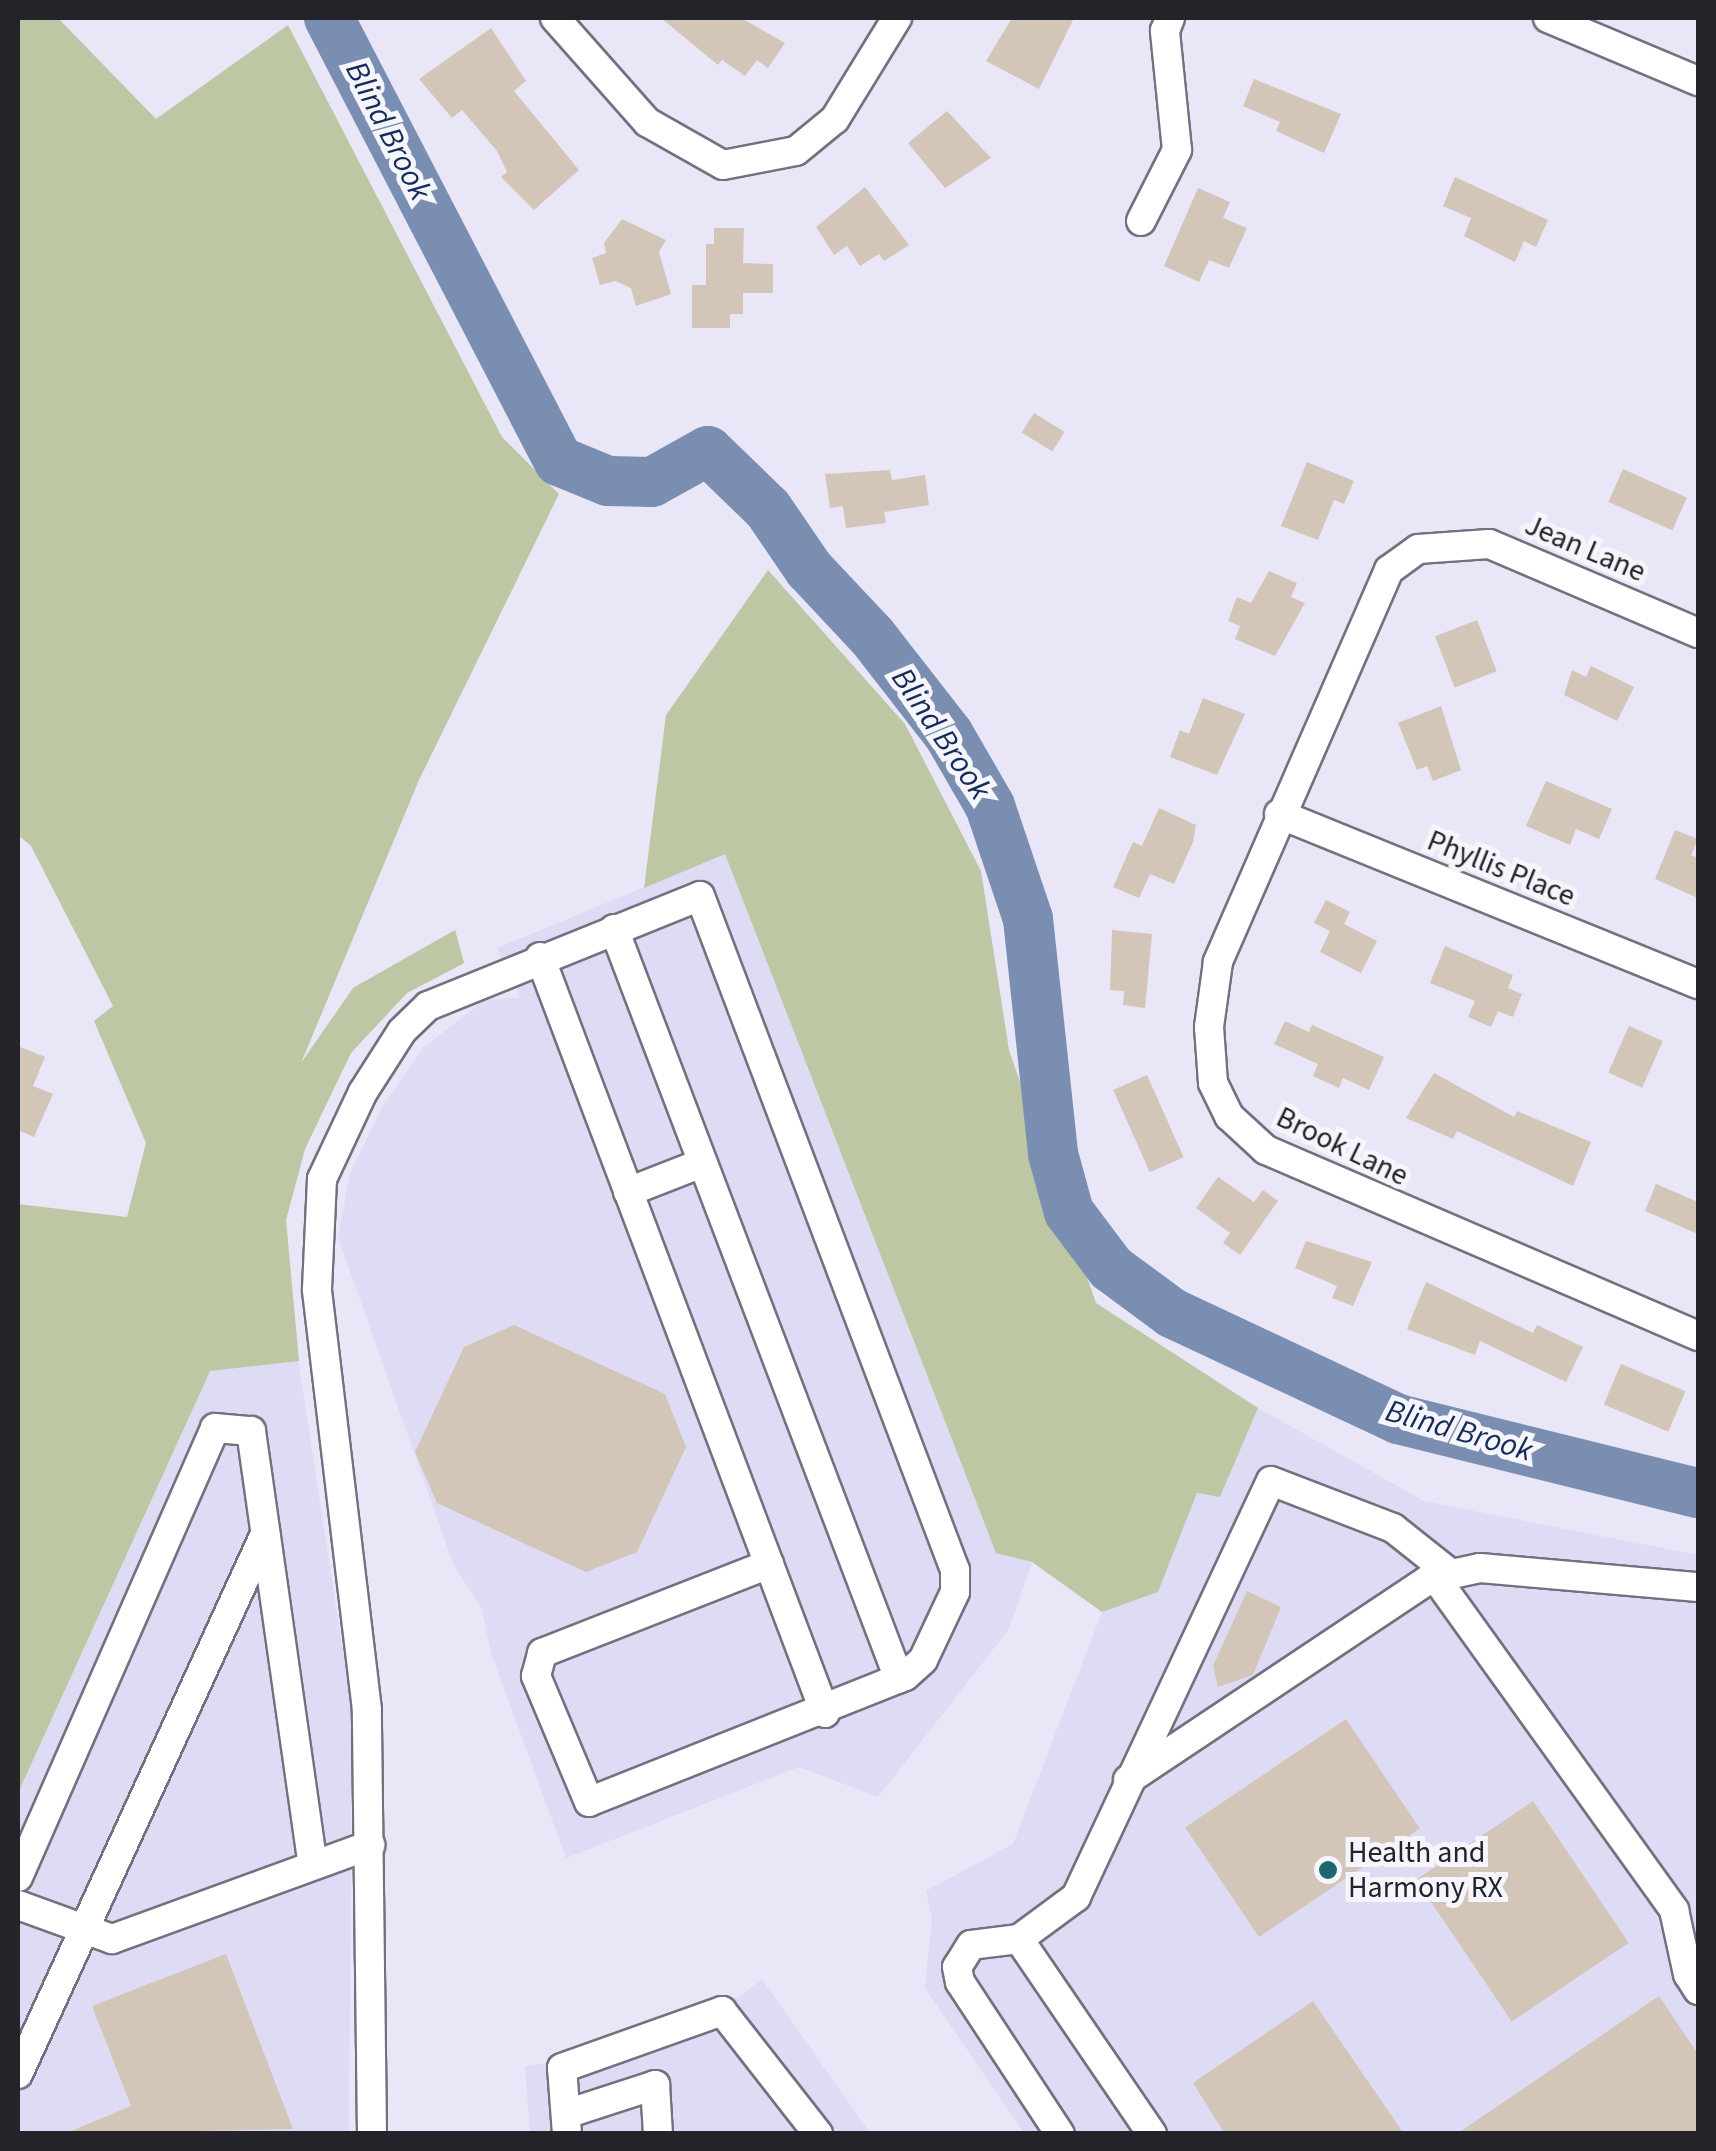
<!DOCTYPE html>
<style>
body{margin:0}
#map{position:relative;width:1716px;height:2151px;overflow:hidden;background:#e9e6f8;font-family:"Source Sans 3",sans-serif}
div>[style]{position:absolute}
.built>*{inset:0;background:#dedbf4}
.green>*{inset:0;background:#bdc7a3}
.river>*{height:50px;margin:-25px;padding:0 25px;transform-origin:25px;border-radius:25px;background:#7a8eb2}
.building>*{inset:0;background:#d3c5b8;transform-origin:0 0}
.roads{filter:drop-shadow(2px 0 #737180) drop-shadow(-2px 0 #737180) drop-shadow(0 2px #737180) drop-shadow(0 -2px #737180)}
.minor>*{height:28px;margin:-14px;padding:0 14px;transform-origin:14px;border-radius:14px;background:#fff}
.dots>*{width:28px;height:28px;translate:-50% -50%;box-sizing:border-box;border:5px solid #f6f5fc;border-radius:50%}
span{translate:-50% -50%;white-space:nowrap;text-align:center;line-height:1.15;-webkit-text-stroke:10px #f6f5fc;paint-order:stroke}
.street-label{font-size:30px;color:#232329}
.poi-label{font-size:30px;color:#232329}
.left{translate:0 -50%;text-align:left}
.water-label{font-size:32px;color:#142b5a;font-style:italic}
.frame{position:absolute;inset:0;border:20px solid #232329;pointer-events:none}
</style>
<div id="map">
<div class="built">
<i style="clip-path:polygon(725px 854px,996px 1553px,1032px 1562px,1009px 1629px,878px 1797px,799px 1767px,566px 1858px,491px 1653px,482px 1609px,454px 1566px,338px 1237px,350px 1174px,382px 1107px,424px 1047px,486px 999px,521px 998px,497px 948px)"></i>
<i style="clip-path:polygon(455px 930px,464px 963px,407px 993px,350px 1053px,305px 1149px,286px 1220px,296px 1345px,352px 1712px,349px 2133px,18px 2133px,18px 1638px,353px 988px)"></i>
<i style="clip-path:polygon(1258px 1408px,1424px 1501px,1698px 1555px,1698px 2133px,1024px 2133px,925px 1988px,932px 1918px,926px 1891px,1013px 1844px,1102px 1612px,1158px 1592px,1197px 1493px,1220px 1497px)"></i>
<i style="clip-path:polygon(762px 1979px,870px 2133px,530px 2133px,525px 2066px,553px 2062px,714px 1999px,738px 1998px)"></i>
</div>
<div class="green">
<i style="clip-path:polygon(18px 18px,58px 18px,156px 119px,288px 25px,502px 437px,559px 494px,419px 780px,301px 1063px,353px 988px,455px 930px,464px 963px,407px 993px,351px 1053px,305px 1149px,286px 1220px,299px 1361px,210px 1371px,18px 1793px,18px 1204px,127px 1217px,146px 1143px,94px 1021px,113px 1006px,31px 846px,18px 835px)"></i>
<i style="clip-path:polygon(768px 570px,905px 724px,981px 871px,1009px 1050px,1096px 1303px,1258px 1408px,1220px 1497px,1197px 1493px,1158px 1592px,1102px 1612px,1032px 1562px,996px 1553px,725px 854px,644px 888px,666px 715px)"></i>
</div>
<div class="river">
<i style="left:329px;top:18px;width:499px;rotate:62.6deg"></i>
<i style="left:559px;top:461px;width:53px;rotate:22.2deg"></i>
<i style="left:608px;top:481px;width:44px;rotate:1.3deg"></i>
<i style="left:652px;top:482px;width:64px;rotate:-29deg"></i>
<i style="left:708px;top:451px;width:83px;rotate:44deg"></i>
<i style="left:768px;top:509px;width:73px;rotate:55.7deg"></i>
<i style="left:809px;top:569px;width:92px;rotate:46.8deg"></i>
<i style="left:872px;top:636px;width:125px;rotate:52.1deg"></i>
<i style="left:949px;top:735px;width:82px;rotate:60deg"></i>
<i style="left:990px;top:806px;width:119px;rotate:71.4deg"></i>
<i style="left:1028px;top:919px;width:236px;rotate:83.9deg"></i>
<i style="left:1053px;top:1154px;width:60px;rotate:74.6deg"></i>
<i style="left:1069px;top:1212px;width:70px;rotate:53.1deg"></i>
<i style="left:1111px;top:1268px;width:76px;rotate:36.4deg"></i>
<i style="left:1172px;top:1313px;width:250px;rotate:25.1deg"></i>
<i style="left:1398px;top:1419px;width:309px;rotate:13.9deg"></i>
</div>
<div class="building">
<i style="clip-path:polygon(661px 18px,741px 18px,785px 43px,768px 68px,757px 60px,745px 76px,722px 60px,718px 65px)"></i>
<i style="clip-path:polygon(1012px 18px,1074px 18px,1039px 89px,986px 61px)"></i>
<i style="clip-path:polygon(491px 28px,526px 81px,514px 91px,579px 170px,534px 210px,501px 177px,507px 172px,497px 151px,462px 110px,452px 118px,419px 79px)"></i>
<i style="clip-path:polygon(1254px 79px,1341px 114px,1324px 153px,1276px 131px,1280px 122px,1243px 106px)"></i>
<i style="clip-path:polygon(947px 111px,991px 158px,945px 188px,908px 143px)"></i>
<i style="clip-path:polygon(1455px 177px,1548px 220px,1536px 247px,1524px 241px,1515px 262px,1464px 236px,1471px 218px,1443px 206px)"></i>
<i style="clip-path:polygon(865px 187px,909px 245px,884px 261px,879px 254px,860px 266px,847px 246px,834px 255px,816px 227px)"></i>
<i style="clip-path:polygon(1198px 188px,1230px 202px,1223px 218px,1247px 228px,1229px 268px,1209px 260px,1199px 282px,1164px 266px)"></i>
<i style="clip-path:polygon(622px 219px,666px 240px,659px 252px,671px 294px,636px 306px,631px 288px,615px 281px,600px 285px,592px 258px,606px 253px,604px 243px)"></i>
<i style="clip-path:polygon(714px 228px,744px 228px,743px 263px,773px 264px,773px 293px,743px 293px,743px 314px,730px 314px,730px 328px,692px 328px,692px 285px,706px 285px,706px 244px,714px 244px)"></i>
<i style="left:1034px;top:413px;width:36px;height:23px;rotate:32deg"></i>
<i style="clip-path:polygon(1307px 462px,1354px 481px,1344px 504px,1334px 500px,1318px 540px,1281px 526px)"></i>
<i style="left:1623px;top:469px;width:70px;height:36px;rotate:24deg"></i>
<i style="clip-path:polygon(890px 470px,892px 480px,925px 475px,929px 505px,884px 512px,886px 523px,846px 528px,843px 506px,830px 508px,825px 474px)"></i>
<i style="clip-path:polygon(1269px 571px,1297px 583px,1291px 597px,1305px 603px,1275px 656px,1235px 639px,1240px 626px,1228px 621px,1237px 597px,1251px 603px)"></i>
<i style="left:1477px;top:620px;width:55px;height:45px;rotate:69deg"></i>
<i style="clip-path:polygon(1591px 666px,1634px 687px,1617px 721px,1564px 695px,1572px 670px,1586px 677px)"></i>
<i style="clip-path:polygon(1203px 698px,1245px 714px,1217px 775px,1170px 757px,1180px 730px,1189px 734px)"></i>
<i style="clip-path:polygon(1441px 706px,1461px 770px,1433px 781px,1427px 766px,1417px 770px,1398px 723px)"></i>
<i style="clip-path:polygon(1546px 781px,1612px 809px,1599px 839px,1576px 829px,1570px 845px,1526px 826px)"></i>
<i style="clip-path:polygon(1159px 808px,1196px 825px,1193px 842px,1174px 884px,1150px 874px,1139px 898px,1113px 887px,1133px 842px,1142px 846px)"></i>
<i style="clip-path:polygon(1675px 830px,1698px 839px,1691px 855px,1698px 858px,1698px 898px,1655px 879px)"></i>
<i style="clip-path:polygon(1326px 900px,1350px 912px,1344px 924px,1377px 941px,1361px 973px,1320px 952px,1330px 931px,1314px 923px)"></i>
<i style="clip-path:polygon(1112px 930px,1152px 934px,1145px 1008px,1123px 1005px,1124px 991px,1110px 990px)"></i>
<i style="clip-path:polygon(1445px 946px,1513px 975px,1508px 988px,1522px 994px,1513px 1017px,1498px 1011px,1491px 1027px,1468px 1017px,1475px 1001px,1430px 983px)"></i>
<i style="clip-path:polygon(1285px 1021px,1309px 1032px,1312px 1025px,1384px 1057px,1369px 1090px,1343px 1078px,1339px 1088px,1313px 1076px,1318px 1064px,1274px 1044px)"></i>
<i style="left:1629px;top:1026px;width:37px;height:51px;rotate:24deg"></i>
<i style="clip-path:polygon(18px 1046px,45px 1057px,33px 1086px,53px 1094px,34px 1137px,18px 1130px)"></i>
<i style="clip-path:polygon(1434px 1073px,1514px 1117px,1517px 1111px,1591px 1142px,1573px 1186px,1457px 1131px,1453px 1139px,1406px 1118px)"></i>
<i style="left:1147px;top:1075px;width:90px;height:37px;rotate:66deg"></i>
<i style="clip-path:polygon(1218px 1177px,1254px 1202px,1263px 1190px,1278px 1201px,1240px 1255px,1223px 1243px,1230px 1233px,1196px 1208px)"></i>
<i style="clip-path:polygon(1656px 1184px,1698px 1202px,1698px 1234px,1645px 1211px)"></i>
<i style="clip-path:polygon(1306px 1241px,1372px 1262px,1353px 1306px,1332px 1298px,1337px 1286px,1295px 1268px)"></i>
<i style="clip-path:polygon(1426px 1282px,1533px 1333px,1537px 1325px,1583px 1347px,1566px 1382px,1480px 1341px,1475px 1355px,1407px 1329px)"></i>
<i style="clip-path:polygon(514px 1325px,665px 1394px,686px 1447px,637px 1552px,586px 1572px,437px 1503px,415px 1452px,464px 1347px)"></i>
<i style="left:1621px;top:1364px;width:70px;height:44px;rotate:23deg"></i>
<i style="clip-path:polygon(1247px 1591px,1281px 1607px,1253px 1675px,1218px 1687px,1213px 1666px)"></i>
<i style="left:1346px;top:1719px;width:132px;height:194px;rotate:56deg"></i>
<i style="left:1533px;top:1801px;width:171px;height:141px;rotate:56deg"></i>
<i style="clip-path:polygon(226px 1954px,293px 2129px,64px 2134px,131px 2106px,92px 2006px)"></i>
<i style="clip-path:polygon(1659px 1996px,1698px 2054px,1698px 2134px,1457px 2134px)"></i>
<i style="clip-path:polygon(1313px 2001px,1404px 2134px,1225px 2134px,1193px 2083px)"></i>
</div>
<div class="roads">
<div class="minor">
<i style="left:555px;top:18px;width:139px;rotate:48.5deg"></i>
<i style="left:647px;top:122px;width:87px;rotate:29.5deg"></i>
<i style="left:723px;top:165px;width:74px;rotate:-10.9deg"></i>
<i style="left:796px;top:151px;width:50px;rotate:-39.4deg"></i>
<i style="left:835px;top:119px;width:119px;rotate:-58.5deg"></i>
<i style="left:1548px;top:18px;width:163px;rotate:22.8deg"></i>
<i style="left:1141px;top:221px;width:80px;rotate:-63.1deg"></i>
<i style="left:1177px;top:150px;width:120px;rotate:-95.8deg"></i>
<i style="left:1165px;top:31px;width:14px;rotate:-69deg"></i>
<i style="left:1698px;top:633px;width:227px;rotate:-156.9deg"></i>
<i style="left:1489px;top:544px;width:71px;rotate:176deg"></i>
<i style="left:1418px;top:549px;width:36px;rotate:144deg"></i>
<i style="left:1389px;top:570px;width:428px;rotate:113.6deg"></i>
<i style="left:1218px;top:962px;width:66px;rotate:97.9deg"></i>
<i style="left:1209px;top:1027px;width:56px;rotate:85.9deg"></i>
<i style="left:1213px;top:1083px;width:37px;rotate:64deg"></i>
<i style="left:1229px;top:1116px;width:50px;rotate:42.6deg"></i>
<i style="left:1266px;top:1150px;width:470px;rotate:23.3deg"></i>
<i style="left:1279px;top:814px;width:452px;rotate:22.1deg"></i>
<i style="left:614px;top:929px;width:802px;rotate:69.19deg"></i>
<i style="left:540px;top:957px;width:808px;rotate:69.34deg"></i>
<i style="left:628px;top:1192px;width:79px;rotate:-21.4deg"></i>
<i style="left:1435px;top:1577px;width:410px;rotate:54.3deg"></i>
<i style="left:1674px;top:1910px;width:66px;rotate:77.7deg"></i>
<i style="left:1688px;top:1974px;width:19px;rotate:58deg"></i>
<i style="left:1128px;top:1780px;width:362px;rotate:-33.7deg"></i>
<i style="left:1429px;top:1579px;width:52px;rotate:-12.2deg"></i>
<i style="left:1480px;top:1568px;width:219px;rotate:5deg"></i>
<i style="left:18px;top:1877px;width:490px;rotate:-66.3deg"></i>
<i style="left:215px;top:1428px;width:36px;rotate:5deg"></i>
<i style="left:251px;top:1431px;width:437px;rotate:81.9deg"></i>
<i style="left:18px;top:1905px;width:100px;rotate:19.9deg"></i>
<i style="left:112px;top:1939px;width:275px;rotate:-20deg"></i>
<i style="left:1019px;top:1939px;width:48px;rotate:172.9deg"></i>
<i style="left:971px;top:1945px;width:26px;rotate:122deg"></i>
<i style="left:957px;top:1967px;width:15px;rotate:79deg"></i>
<i style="left:960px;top:1982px;width:182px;rotate:56.7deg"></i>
<i style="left:18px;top:2074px;width:594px;rotate:-65.42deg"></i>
<i style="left:566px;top:2114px;width:94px;rotate:-18deg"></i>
<i style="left:655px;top:2085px;width:49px;rotate:86.5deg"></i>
<i style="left:372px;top:2134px;width:424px;rotate:-90.7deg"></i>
<i style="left:367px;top:1710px;width:424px;rotate:-96.8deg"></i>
<i style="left:317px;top:1289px;width:110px;rotate:-87.4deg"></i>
<i style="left:322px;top:1179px;width:96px;rotate:-64.8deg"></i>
<i style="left:363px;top:1092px;width:72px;rotate:-57.4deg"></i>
<i style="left:402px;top:1031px;width:36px;rotate:-44deg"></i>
<i style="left:428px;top:1006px;width:293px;rotate:-22deg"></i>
<i style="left:700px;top:896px;width:721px;rotate:69.28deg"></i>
<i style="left:955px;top:1570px;width:22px;rotate:90deg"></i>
<i style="left:955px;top:1592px;width:75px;rotate:115.2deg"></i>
<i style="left:923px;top:1660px;width:24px;rotate:138deg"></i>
<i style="left:905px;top:1676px;width:340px;rotate:158.3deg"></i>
<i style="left:589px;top:1802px;width:137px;rotate:-112.8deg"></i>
<i style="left:536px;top:1676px;width:24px;rotate:-75deg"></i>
<i style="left:542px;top:1653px;width:244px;rotate:-21.4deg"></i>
<i style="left:567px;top:2134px;width:66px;rotate:-94.3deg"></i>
<i style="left:562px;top:2068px;width:170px;rotate:-19.6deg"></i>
<i style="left:722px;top:2011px;width:156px;rotate:52deg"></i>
<i style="left:1152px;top:2134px;width:236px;rotate:-124.3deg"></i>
<i style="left:1019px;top:1939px;width:71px;rotate:-36.4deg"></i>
<i style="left:1076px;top:1897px;width:459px;rotate:-64.9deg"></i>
<i style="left:1271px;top:1481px;width:131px;rotate:21.1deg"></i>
<i style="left:1393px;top:1528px;width:74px;rotate:38.4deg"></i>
</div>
</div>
<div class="dots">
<i style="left:1328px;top:1870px;background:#1b686e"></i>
</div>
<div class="street-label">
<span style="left:1585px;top:549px;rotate:23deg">Jean Lane</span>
<span style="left:1501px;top:869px;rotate:22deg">Phyllis Place</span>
<span style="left:1342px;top:1147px;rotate:26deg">Brook Lane</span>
</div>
<div class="poi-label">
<span class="left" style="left:1348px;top:1870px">Health and<br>Harmony RX</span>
</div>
<div class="water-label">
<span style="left:388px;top:131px;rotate:63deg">Blind Brook</span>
<span style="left:941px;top:734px;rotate:56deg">Blind Brook</span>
<span style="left:1459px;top:1431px;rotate:16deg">Blind Brook</span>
</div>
<div class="frame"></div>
</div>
